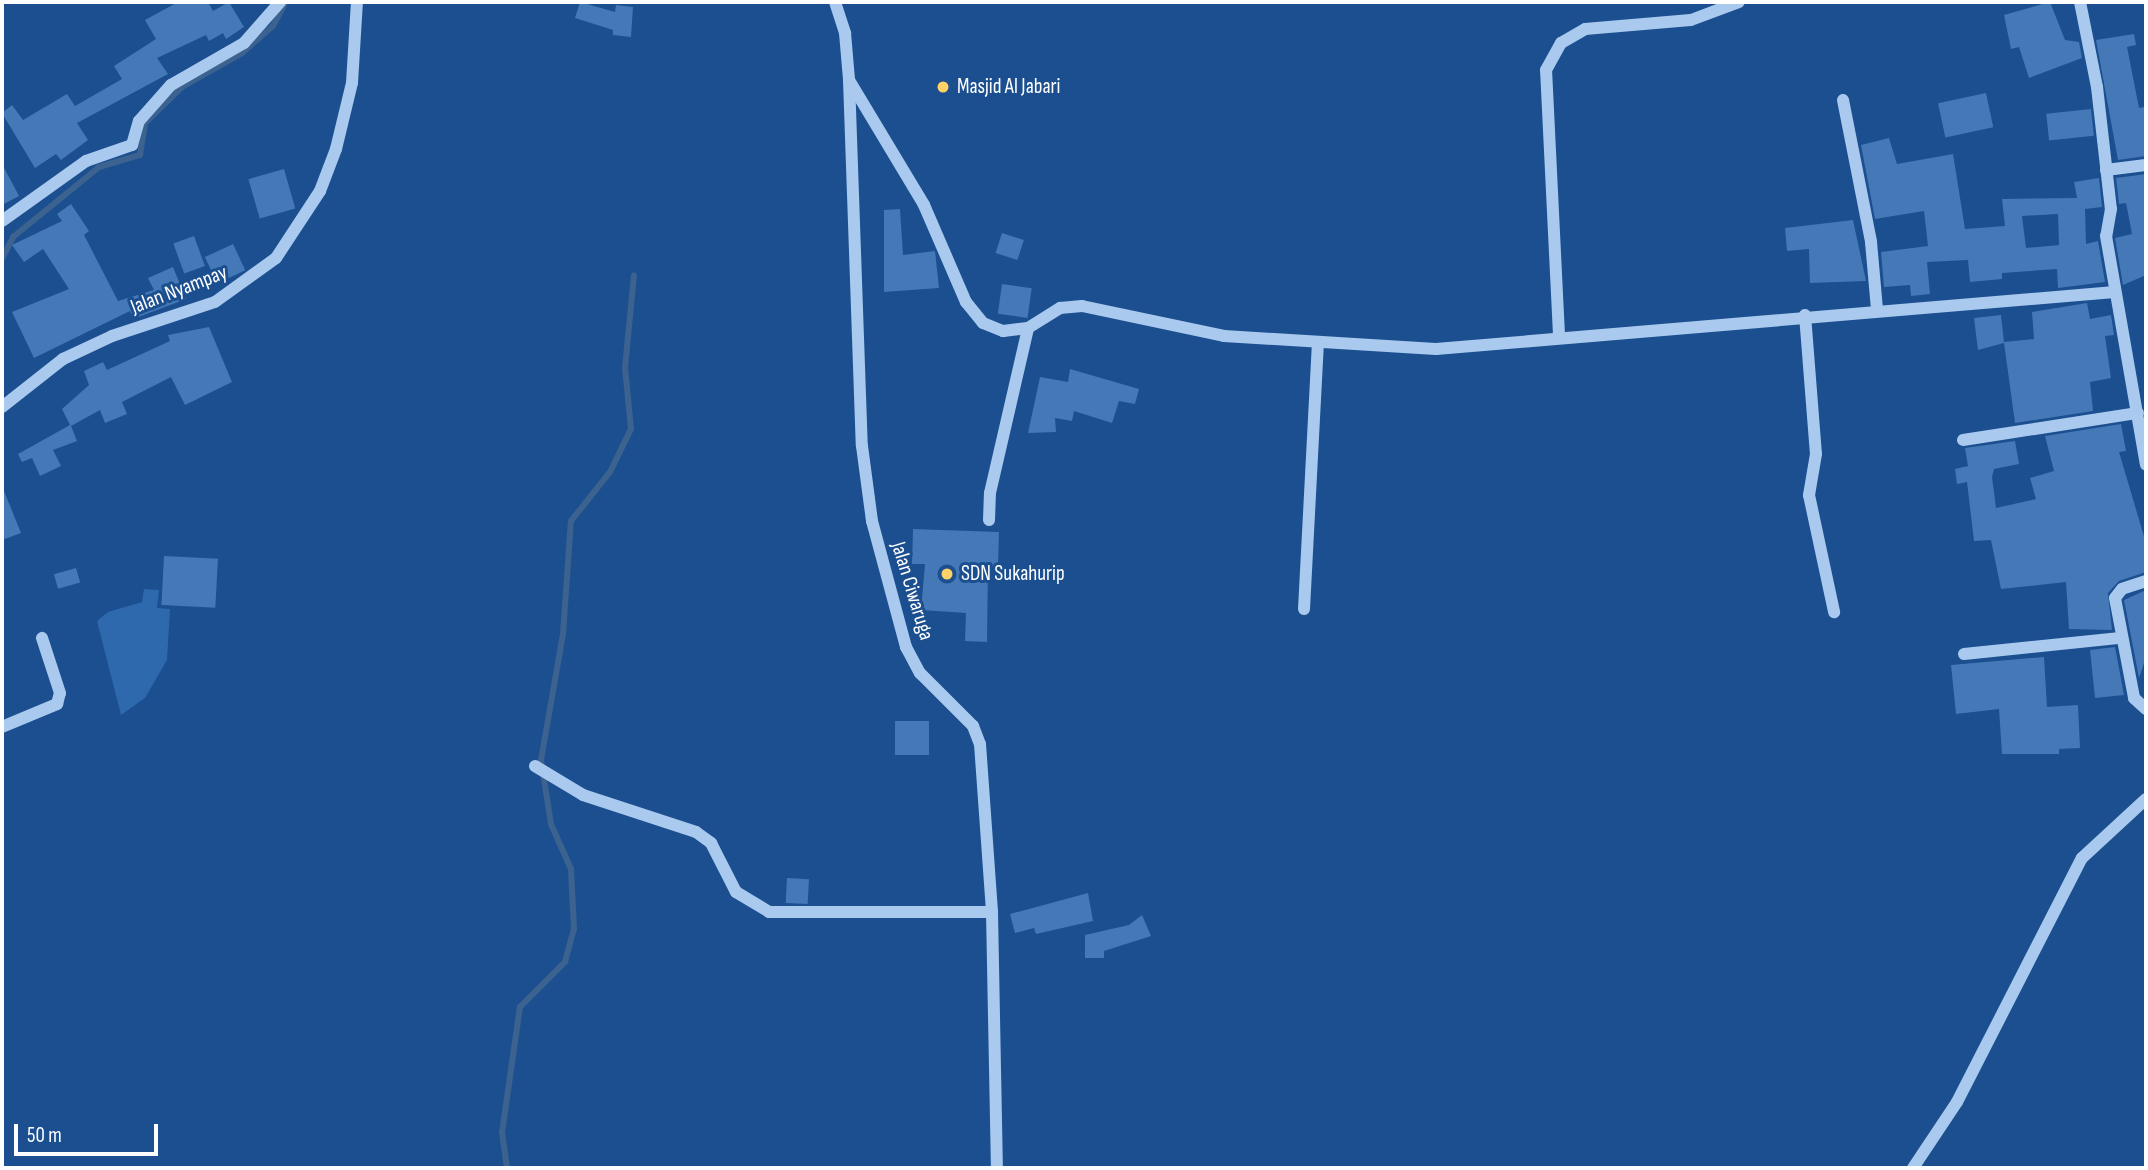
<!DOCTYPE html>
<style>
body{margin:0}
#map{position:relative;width:2148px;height:1170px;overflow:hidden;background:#1b4f8f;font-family:"Sofia Sans Condensed",sans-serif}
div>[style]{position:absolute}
.green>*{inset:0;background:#2e69ad}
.stream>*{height:6px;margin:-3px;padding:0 3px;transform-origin:3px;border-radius:3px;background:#3c6290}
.building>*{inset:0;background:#4478b7;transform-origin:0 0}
.minor>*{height:12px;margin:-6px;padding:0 6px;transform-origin:6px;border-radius:6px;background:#a9c9ee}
.dots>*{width:19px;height:19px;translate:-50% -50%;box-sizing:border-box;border:4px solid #1b4f8f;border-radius:50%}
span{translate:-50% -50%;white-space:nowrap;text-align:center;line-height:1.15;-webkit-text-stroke:6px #1b4f8f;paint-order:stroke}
.poi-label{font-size:21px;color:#fff}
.left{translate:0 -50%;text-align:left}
.street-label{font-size:21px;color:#fff}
.frame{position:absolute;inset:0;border:4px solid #fff;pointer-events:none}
.scale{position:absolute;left:14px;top:1124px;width:144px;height:32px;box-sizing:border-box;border:4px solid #fff;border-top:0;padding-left:9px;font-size:21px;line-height:24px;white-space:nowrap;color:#fff;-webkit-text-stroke:5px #1b4f8f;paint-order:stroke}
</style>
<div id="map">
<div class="green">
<i style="clip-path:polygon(144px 589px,159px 590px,157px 608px,170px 609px,167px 660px,145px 698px,121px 715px,97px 621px,108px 612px,142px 602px)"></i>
</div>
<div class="stream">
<i style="left:2px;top:259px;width:25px;rotate:-63deg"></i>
<i style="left:13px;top:237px;width:111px;rotate:-39.1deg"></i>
<i style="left:99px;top:167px;width:43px;rotate:-16.3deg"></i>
<i style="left:140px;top:155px;width:32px;rotate:-81deg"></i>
<i style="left:145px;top:123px;width:52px;rotate:-44.2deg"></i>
<i style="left:182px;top:87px;width:69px;rotate:-29.5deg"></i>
<i style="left:242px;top:53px;width:41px;rotate:-41.1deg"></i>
<i style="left:273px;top:26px;width:27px;rotate:-62deg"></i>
<i style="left:507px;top:1168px;width:35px;rotate:-98deg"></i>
<i style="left:502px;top:1133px;width:127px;rotate:-81.9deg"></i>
<i style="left:520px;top:1007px;width:64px;rotate:-45deg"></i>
<i style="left:565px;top:962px;width:34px;rotate:-75deg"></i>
<i style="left:574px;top:929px;width:60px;rotate:-92.9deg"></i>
<i style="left:571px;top:869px;width:49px;rotate:-114deg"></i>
<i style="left:551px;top:824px;width:65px;rotate:-98.9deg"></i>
<i style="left:541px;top:760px;width:128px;rotate:-80.1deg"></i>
<i style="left:563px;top:634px;width:113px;rotate:-86deg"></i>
<i style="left:571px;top:521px;width:63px;rotate:-51.5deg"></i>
<i style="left:610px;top:472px;width:48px;rotate:-64deg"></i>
<i style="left:631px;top:429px;width:61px;rotate:-95.6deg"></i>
<i style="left:625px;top:368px;width:93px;rotate:-84.5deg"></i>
</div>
<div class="building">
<i style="clip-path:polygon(178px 2px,208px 2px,213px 11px,229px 2px,244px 27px,226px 39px,223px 33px,209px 41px,206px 35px,157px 58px,168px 74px,77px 123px,88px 140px,61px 160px,56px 154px,35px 168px,2px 113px,12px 105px,23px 120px,67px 94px,75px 106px,122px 79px,114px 66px,156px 39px,145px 20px)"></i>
<i style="clip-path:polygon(580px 2px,615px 12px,616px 5px,633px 7px,631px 37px,613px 35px,613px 30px,575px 18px)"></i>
<i style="clip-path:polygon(2050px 2px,2065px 40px,2079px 42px,2082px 58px,2029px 78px,2019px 47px,2011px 49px,2004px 15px)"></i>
<i style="clip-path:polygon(2134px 34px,2136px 45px,2127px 47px,2139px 108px,2144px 107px,2146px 156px,2118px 160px,2096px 40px)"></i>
<i style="left:1986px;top:93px;width:35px;height:49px;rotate:78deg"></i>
<i style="left:2091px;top:109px;width:27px;height:45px;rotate:84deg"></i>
<i style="clip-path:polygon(evenodd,1889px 138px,1897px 164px,1953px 154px,1965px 229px,2005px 226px,2002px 199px,2077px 198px,2074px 182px,2099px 178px,2102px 207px,2085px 209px,2086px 244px,2098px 241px,2105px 282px,2058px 288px,2057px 269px,2002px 273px,2002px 279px,1970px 282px,1968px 260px,1927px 262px,1930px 294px,1911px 296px,1910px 285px,1884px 287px,1881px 252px,1928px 246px,1924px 211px,1875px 219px,1861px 145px,1889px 138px,2058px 214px,2059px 245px,2026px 248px,2022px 216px,2058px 214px)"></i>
<i style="clip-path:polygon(2px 164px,19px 196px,2px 205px)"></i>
<i style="left:284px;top:169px;width:41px;height:37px;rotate:74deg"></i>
<i style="clip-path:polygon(2146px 174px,2146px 275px,2123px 285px,2115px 238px,2132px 234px,2126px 203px,2119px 204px,2116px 178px)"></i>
<i style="clip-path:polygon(71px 204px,89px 231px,84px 235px,118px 301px,154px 290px,148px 278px,173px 267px,186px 299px,133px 319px,130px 311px,34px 358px,12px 312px,69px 289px,43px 249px,24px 262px,12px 245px,62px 221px,57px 214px)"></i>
<i style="clip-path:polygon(900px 209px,903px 255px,935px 251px,939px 288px,884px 292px,884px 210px)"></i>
<i style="clip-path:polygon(1853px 220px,1866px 281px,1810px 283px,1809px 249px,1787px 251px,1785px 228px)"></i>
<i style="left:1002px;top:233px;width:23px;height:21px;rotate:18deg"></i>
<i style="left:194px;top:236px;width:32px;height:22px;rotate:70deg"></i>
<i style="left:233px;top:244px;width:29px;height:31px;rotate:65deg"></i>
<i style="left:1002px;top:284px;width:30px;height:30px;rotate:8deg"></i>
<i style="clip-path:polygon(2087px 303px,2090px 319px,2111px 315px,2114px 335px,2105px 336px,2111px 378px,2090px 382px,2093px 411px,2015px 423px,2004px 343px,1978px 350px,1974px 318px,2001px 315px,2004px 342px,2034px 339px,2032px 312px)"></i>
<i style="clip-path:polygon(209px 327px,232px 382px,185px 405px,171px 377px,122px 402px,127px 414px,105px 423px,100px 410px,71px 426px,77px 441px,53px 450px,61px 466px,40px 476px,32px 458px,22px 462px,18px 454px,70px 425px,62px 409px,89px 385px,84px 371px,103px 362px,107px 370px,170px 341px,168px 335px)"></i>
<i style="clip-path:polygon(1070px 369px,1139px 389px,1135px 404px,1119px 401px,1112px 423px,1074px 411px,1072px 421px,1055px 418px,1056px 432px,1028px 433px,1040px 377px,1068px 382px)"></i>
<i style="clip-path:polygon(2121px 424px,2126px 451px,2119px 452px,2146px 543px,2146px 572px,2119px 581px,2108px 593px,2112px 630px,2069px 629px,2066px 582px,2001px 589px,1991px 540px,1974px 541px,1967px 482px,1957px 484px,1955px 469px,1968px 466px,1965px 448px,2015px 441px,2019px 464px,1994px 469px,1992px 477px,1996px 508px,2036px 499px,2030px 478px,2054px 471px,2045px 436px)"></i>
<i style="clip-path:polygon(2px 486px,21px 533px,2px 540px)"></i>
<i style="clip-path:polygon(913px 529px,999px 532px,998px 567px,988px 566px,987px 642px,965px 641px,966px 613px,921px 610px,925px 564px,912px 564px)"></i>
<i style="left:164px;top:556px;width:54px;height:49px;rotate:3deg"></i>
<i style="left:76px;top:568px;width:15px;height:23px;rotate:74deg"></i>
<i style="clip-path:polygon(2146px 590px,2146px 657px,2139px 678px,2124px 600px)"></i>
<i style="clip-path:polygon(2115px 647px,2124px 695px,2095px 698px,2090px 650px)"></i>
<i style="clip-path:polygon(2044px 657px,2047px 707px,2078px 705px,2080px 748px,2059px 749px,2059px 754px,2002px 754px,1999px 709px,1956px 714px,1951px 665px)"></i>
<i style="left:895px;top:721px;width:34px;height:34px"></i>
<i style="left:787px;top:878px;width:22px;height:25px;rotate:3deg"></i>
<i style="clip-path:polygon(1088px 893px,1093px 921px,1036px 934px,1034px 928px,1015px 933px,1010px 914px)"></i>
<i style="clip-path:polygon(1142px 915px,1151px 936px,1104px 951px,1104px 958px,1085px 958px,1085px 935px,1129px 925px)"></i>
</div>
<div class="minor">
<i style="left:835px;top:2px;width:33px;rotate:72deg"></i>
<i style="left:845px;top:33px;width:47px;rotate:85.1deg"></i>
<i style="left:849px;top:80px;width:366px;rotate:88deg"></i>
<i style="left:862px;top:446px;width:76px;rotate:82.4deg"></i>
<i style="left:872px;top:521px;width:131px;rotate:74.9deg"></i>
<i style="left:906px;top:647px;width:30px;rotate:62deg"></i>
<i style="left:920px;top:673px;width:75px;rotate:45deg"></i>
<i style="left:973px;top:726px;width:19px;rotate:69deg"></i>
<i style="left:980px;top:744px;width:168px;rotate:85.9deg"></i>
<i style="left:992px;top:912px;width:256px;rotate:88.9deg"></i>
<i style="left:2080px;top:2px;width:87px;rotate:78.7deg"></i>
<i style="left:2097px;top:87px;width:123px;rotate:83.5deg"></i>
<i style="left:2111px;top:209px;width:27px;rotate:100deg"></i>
<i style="left:2106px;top:236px;width:232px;rotate:80.1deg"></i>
<i style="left:849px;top:80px;width:146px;rotate:59deg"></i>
<i style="left:924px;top:205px;width:106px;rotate:66.6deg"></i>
<i style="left:966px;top:302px;width:27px;rotate:51deg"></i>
<i style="left:983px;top:323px;width:22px;rotate:22deg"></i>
<i style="left:1003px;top:331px;width:25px;rotate:-7deg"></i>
<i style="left:1028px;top:328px;width:38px;rotate:-32deg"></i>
<i style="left:1060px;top:308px;width:22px;rotate:-5deg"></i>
<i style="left:1082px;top:306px;width:145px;rotate:11.9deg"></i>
<i style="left:1224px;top:336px;width:212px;rotate:3.5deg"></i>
<i style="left:1436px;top:349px;width:681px;rotate:-4.8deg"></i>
<i style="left:1843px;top:100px;width:145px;rotate:78.8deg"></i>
<i style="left:1871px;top:242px;width:67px;rotate:84.9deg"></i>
<i style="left:2106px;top:170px;width:40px;rotate:-7.1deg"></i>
<i style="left:2px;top:221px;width:103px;rotate:-35.5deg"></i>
<i style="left:86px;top:161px;width:49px;rotate:-19.2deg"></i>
<i style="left:132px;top:145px;width:25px;rotate:-74deg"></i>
<i style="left:139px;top:121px;width:48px;rotate:-48.4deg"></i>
<i style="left:171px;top:85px;width:84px;rotate:-29.9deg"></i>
<i style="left:244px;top:43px;width:55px;rotate:-48.7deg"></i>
<i style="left:1805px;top:315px;width:139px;rotate:85.5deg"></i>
<i style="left:1816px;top:454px;width:42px;rotate:99.7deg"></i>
<i style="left:1809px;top:495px;width:120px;rotate:77.9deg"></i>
<i style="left:1559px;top:335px;width:265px;rotate:-92.8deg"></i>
<i style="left:1546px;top:70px;width:31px;rotate:-61deg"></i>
<i style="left:1561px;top:43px;width:28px;rotate:-30deg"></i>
<i style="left:1585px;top:29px;width:106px;rotate:-4.9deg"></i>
<i style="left:1691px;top:20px;width:51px;rotate:-20.6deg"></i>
<i style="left:2px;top:407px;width:78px;rotate:-38.2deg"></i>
<i style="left:63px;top:359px;width:54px;rotate:-25.1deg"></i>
<i style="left:112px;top:336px;width:108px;rotate:-18.3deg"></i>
<i style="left:215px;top:302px;width:75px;rotate:-35.8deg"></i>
<i style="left:276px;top:258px;width:80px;rotate:-56.7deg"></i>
<i style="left:320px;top:191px;width:45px;rotate:-69.1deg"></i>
<i style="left:336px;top:149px;width:68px;rotate:-76.4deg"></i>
<i style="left:352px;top:83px;width:81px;rotate:-86.5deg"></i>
<i style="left:1963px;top:440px;width:177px;rotate:-8.8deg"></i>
<i style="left:989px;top:520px;width:27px;rotate:-88deg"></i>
<i style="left:990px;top:493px;width:169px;rotate:-77deg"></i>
<i style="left:2146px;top:581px;width:25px;rotate:162deg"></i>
<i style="left:2122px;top:589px;width:11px;rotate:128deg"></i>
<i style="left:2115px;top:598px;width:102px;rotate:79.2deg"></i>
<i style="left:2134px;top:698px;width:16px;rotate:43deg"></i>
<i style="left:1304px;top:609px;width:264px;rotate:-87deg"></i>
<i style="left:1964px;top:654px;width:157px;rotate:-5.9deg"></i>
<i style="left:2px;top:727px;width:60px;rotate:-22.7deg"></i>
<i style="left:57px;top:704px;width:11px;rotate:-75deg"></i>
<i style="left:60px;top:693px;width:58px;rotate:-108.1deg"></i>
<i style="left:535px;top:766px;width:56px;rotate:31.1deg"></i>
<i style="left:583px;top:795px;width:119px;rotate:18.1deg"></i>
<i style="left:696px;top:832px;width:19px;rotate:36deg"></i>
<i style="left:711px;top:843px;width:55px;rotate:63deg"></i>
<i style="left:736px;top:892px;width:39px;rotate:31deg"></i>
<i style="left:769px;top:912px;width:223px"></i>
<i style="left:1913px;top:1168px;width:79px;rotate:-56.3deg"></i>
<i style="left:1957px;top:1102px;width:274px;rotate:-62.9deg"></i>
<i style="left:2082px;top:858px;width:87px;rotate:-42.7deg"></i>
</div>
<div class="dots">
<i style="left:943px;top:87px;background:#ffd166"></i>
<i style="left:947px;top:574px;background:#ffd166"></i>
</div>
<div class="poi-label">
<span class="left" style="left:957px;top:87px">Masjid Al Jabari</span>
<span class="left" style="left:961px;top:574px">SDN Sukahurip</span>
</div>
<div class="street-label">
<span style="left:179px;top:290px;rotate:-21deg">Jalan Nyampay</span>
<span style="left:912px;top:591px;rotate:73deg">Jalan Ciwaruga</span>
</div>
<div class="frame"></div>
<div class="scale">50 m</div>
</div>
